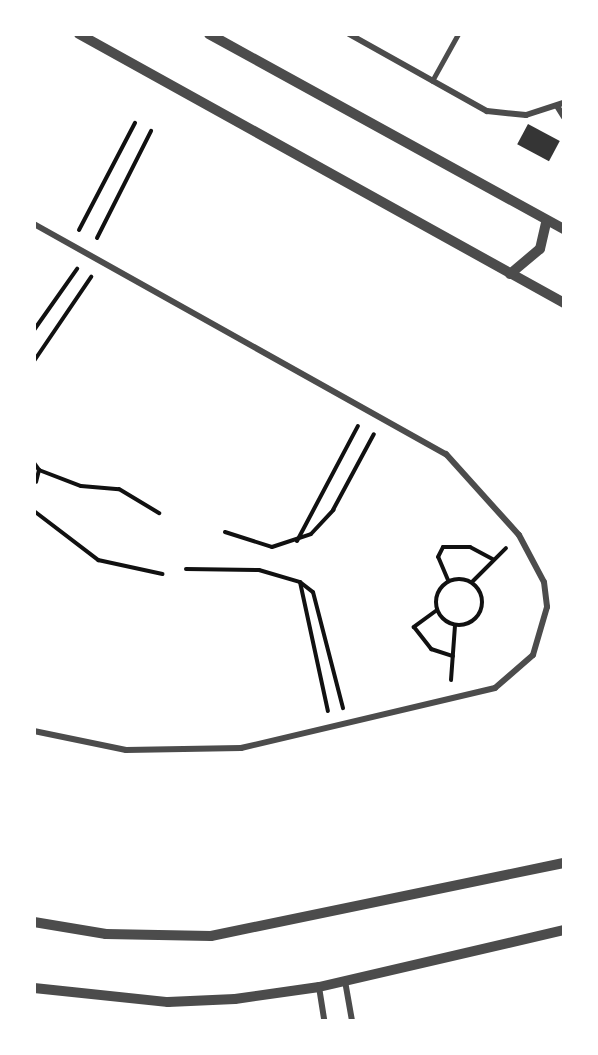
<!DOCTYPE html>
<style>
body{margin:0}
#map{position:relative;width:598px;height:1055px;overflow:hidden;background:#fff;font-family:Raleway,sans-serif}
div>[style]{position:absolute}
.building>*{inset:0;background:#353535;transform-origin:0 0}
.path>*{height:4px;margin:-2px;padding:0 2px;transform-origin:2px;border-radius:2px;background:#111}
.path>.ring{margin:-2px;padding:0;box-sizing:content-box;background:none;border:4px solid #111;border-radius:50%}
.service>*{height:4.5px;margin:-2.25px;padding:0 2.25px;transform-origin:2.25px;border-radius:2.25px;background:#4c4c4c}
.minor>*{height:6px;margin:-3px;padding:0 3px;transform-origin:3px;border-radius:3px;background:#4c4c4c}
.tertiary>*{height:10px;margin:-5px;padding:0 5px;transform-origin:5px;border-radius:5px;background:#4c4c4c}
span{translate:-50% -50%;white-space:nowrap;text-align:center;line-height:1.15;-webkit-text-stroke:4.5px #fff;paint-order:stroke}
.frame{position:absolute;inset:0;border:36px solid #fff;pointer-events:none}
</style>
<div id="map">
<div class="building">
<i style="left:528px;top:124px;width:36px;height:23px;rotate:28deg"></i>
</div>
<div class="path">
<i style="left:79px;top:230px;width:121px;rotate:-62.4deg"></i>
<i style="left:97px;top:238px;width:120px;rotate:-63.2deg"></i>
<i style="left:34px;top:330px;width:75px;rotate:-54.8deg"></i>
<i style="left:34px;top:361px;width:102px;rotate:-55.8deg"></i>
<i style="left:34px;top:463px;width:9px;rotate:54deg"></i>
<i style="left:39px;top:470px;width:12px;rotate:104deg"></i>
<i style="left:39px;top:470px;width:45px;rotate:20.9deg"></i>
<i style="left:81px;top:486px;width:38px;rotate:5deg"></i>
<i style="left:119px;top:489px;width:47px;rotate:31deg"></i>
<i style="left:34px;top:511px;width:81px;rotate:37.4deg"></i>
<i style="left:98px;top:560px;width:66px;rotate:12.3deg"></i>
<i style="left:225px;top:532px;width:49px;rotate:17.7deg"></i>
<i style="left:272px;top:547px;width:41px;rotate:-18.4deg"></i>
<i style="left:311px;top:534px;width:33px;rotate:-47deg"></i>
<i style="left:333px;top:510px;width:86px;rotate:-61.7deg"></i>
<i style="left:297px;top:541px;width:130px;rotate:-62.1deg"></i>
<i style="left:186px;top:569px;width:73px;rotate:0.8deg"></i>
<i style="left:259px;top:570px;width:43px;rotate:16.3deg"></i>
<i style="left:300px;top:582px;width:16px;rotate:38deg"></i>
<i style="left:313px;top:592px;width:120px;rotate:75.5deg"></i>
<i class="ring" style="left:436px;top:579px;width:42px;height:42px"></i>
<i style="left:448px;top:580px;width:25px;rotate:-113deg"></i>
<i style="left:438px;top:557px;width:11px;rotate:-63deg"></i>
<i style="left:443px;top:547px;width:27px"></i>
<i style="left:470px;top:547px;width:27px;rotate:28deg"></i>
<i style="left:300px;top:582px;width:132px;rotate:77.8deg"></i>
<i style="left:472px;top:582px;width:48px;rotate:-45deg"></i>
<i style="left:437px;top:610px;width:29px;rotate:144deg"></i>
<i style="left:414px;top:627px;width:28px;rotate:52deg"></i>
<i style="left:431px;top:649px;width:23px;rotate:18deg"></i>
<i style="left:451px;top:680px;width:55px;rotate:-85.8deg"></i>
</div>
<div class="service">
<i style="left:432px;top:81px;width:54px;rotate:-61deg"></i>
</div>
<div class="minor">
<i style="left:349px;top:34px;width:158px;rotate:29.2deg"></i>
<i style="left:487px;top:111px;width:39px;rotate:6deg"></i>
<i style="left:526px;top:115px;width:40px;rotate:-18deg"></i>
<i style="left:557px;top:106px;width:13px;rotate:58deg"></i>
<i style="left:34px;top:224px;width:472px;rotate:29.2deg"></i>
<i style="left:446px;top:454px;width:109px;rotate:48deg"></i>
<i style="left:519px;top:535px;width:53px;rotate:62deg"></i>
<i style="left:544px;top:582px;width:25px;rotate:83deg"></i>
<i style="left:547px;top:607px;width:50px;rotate:106.3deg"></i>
<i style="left:533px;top:655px;width:50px;rotate:139deg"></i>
<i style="left:495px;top:688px;width:261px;rotate:166.7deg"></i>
<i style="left:241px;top:748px;width:115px;rotate:179deg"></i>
<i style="left:126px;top:750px;width:94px;rotate:-168.3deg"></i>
<i style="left:345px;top:981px;width:40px;rotate:80deg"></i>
<i style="left:319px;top:987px;width:33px;rotate:81deg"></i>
</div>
<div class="tertiary">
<i style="left:79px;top:34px;width:555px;rotate:29.01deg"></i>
<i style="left:209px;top:34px;width:405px;rotate:28.8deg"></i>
<i style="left:510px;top:274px;width:39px;rotate:-40deg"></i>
<i style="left:540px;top:249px;width:27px;rotate:-77deg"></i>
<i style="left:34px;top:922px;width:73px;rotate:9.5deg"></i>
<i style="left:106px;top:934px;width:105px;rotate:1.1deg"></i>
<i style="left:211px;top:936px;width:360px;rotate:-11.7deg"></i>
<i style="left:34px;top:988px;width:135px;rotate:6deg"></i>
<i style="left:168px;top:1002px;width:67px;rotate:-2.6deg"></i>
<i style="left:235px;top:999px;width:85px;rotate:-8.1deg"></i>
<i style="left:319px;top:987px;width:252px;rotate:-13.1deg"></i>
</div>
<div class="frame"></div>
</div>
